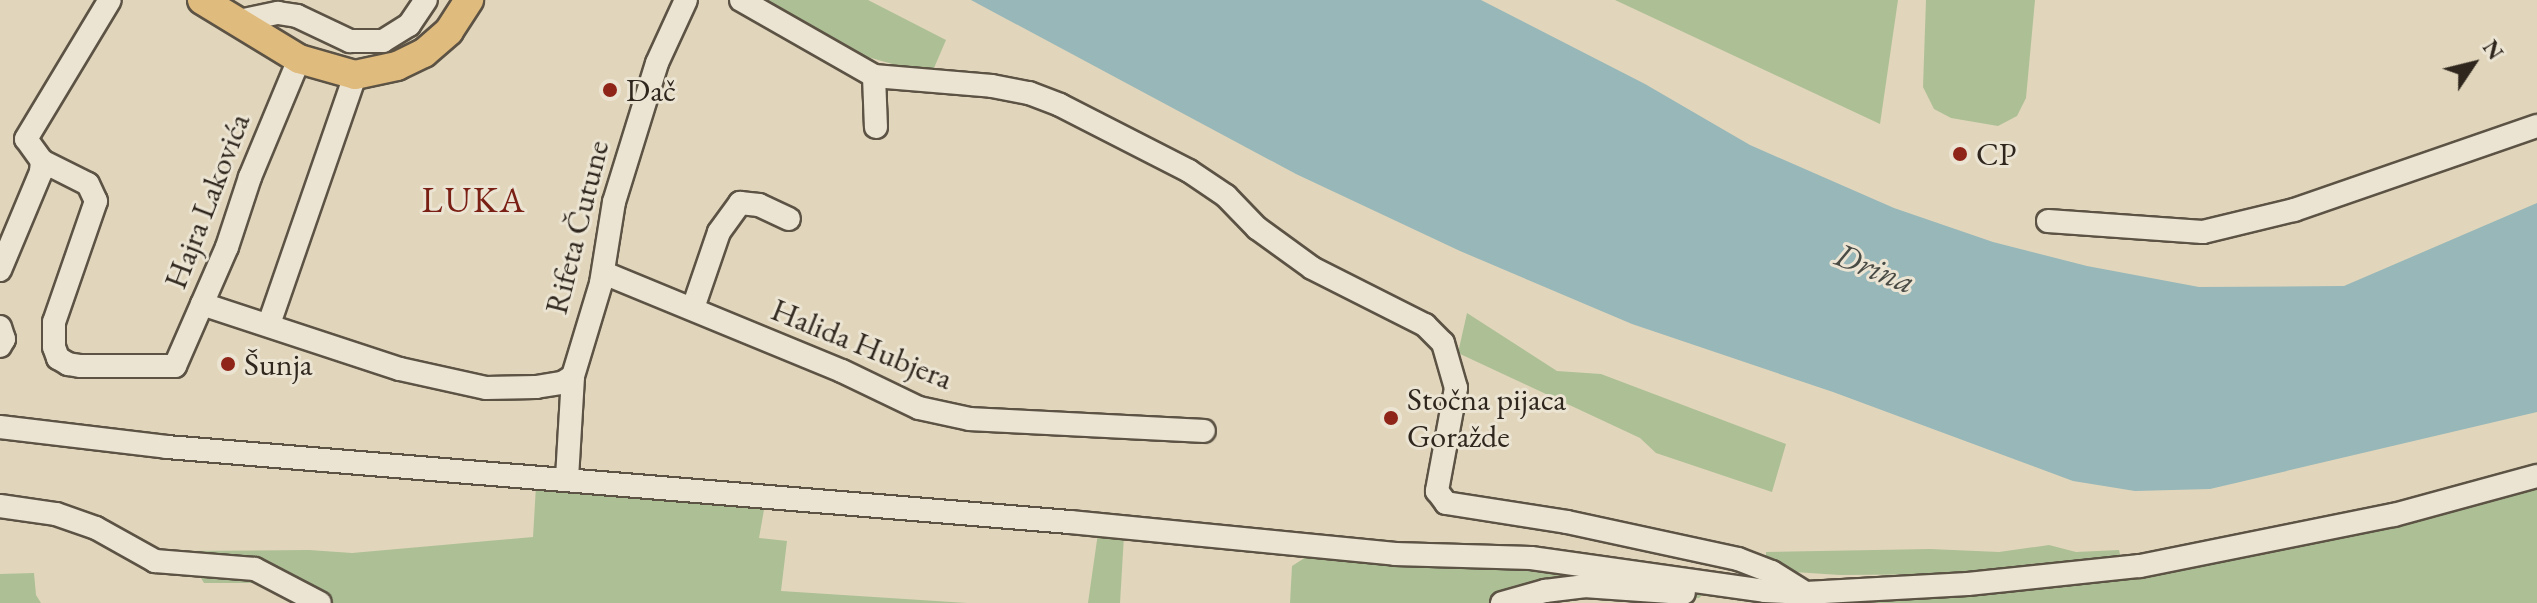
<!DOCTYPE html>
<meta charset="utf-8">
<style>
body{margin:0}
#map{position:relative;width:2537px;height:603px;overflow:hidden;background:#e1d6bb;font-family:"EB Garamond",serif}
div>[style]{position:absolute}
.green>*{inset:0;background:#adbf95}
.water>*{inset:0;background:#97b7b9}
.roads{filter:drop-shadow(2px 0 #5c5345) drop-shadow(-2px 0 #5c5345) drop-shadow(0 2px #5c5345) drop-shadow(0 -2px #5c5345)}
.minor>*{height:22px;margin:-11px;padding:0 11px;transform-origin:11px;border-radius:11px;background:#ece4d3}
.major>*{height:28px;margin:-14px;padding:0 14px;transform-origin:14px;border-radius:14px;background:#e0bb7e}
.dots>*{width:22px;height:22px;translate:-50% -50%;box-sizing:border-box;border:4px solid #ece4d3;border-radius:50%}
span{translate:-50% -50%;white-space:nowrap;text-align:center;line-height:1.15;-webkit-text-stroke:6px #ece4d3;paint-order:stroke}
.poi-label{font-size:32px;color:#2f271e}
.left{translate:0 -50%;text-align:left}
.street-label{font-size:32px;color:#2f271e}
.water-label{font-size:34px;color:#494b45;font-style:italic}
.quarter-label{font-size:36px;color:#7a1f14;letter-spacing:2px}
.north{position:absolute;left:2433px;top:24px;width:80px;height:80px;-webkit-text-stroke:6px #ece4d3;paint-order:stroke;rotate:55deg;font-size:22px;font-weight:700;line-height:32px;text-align:center;color:#2f271e}
.north::after{content:'';display:block;margin:auto;width:28px;height:36px;background:#2f271e;clip-path:polygon(50% 0,100% 100%,50% 72%,0 100%)}
</style>
<div id="map">
<div class="green">
<i style="clip-path:polygon(753px 0,868px 0,946px 40px,931px 75px,822px 44px)"></i>
<i style="clip-path:polygon(1615px 0,1898px 0,1880px 124px)"></i>
<i style="clip-path:polygon(1926px 0,2035px 0,2026px 98px,2017px 116px,1998px 126px,1951px 118px,1934px 109px,1923px 87px)"></i>
<i style="clip-path:polygon(1467px 313px,1557px 371px,1601px 374px,1786px 444px,1772px 492px,1656px 453px,1640px 438px,1458px 353px)"></i>
<i style="clip-path:polygon(536px 486px,765px 504px,759px 538px,787px 541px,781px 591px,967px 603px,297px 603px,293px 583px,204px 583px,198px 573px,178px 572px,178px 551px,309px 550px,352px 553px,533px 537px)"></i>
<i style="clip-path:polygon(2537px 488px,2537px 603px,1808px 603px,1884px 600px,2138px 578px,2399px 526px)"></i>
<i style="clip-path:polygon(1098px 533px,1124px 535px,1120px 603px,1088px 603px)"></i>
<i style="clip-path:polygon(2049px 545px,2076px 552px,2119px 550px,2121px 559px,1967px 574px,1840px 575px,1794px 572px,1766px 561px,1766px 552px,1930px 549px,1999px 552px)"></i>
<i style="clip-path:polygon(1306px 557px,1510px 565px,1708px 590px,1699px 598px,1593px 592px,1525px 603px,1290px 603px,1292px 566px)"></i>
<i style="clip-path:polygon(34px 573px,36px 595px,41px 603px,0 603px,0 574px)"></i>
</div>
<div class="water">
<i style="clip-path:polygon(971px 0,1481px 0,1645px 84px,1750px 145px,1894px 208px,1993px 242px,2087px 266px,2199px 287px,2344px 286px,2537px 203px,2537px 412px,2210px 489px,2135px 491px,2073px 481px,1833px 392px,1632px 324px,1460px 251px,1296px 174px)"></i>
</div>
<div class="roads">
<div class="minor">
<i style="left:741px;top:0;width:153px;rotate:29.7deg"></i>
<i style="left:874px;top:76px;width:51px;rotate:87.8deg"></i>
<i style="left:239px;top:21px;width:40px;rotate:-12deg"></i>
<i style="left:278px;top:13px;width:19px;rotate:9deg"></i>
<i style="left:297px;top:16px;width:59px;rotate:25.3deg"></i>
<i style="left:350px;top:41px;width:33px"></i>
<i style="left:383px;top:41px;width:31px;rotate:-32deg"></i>
<i style="left:409px;top:25px;width:30px;rotate:-56deg"></i>
<i style="left:874px;top:76px;width:118px;rotate:4.8deg"></i>
<i style="left:992px;top:86px;width:38px;rotate:11deg"></i>
<i style="left:1029px;top:93px;width:33px;rotate:21deg"></i>
<i style="left:1060px;top:105px;width:145px;rotate:27.1deg"></i>
<i style="left:1189px;top:171px;width:45px;rotate:34deg"></i>
<i style="left:1226px;top:196px;width:45px;rotate:45.9deg"></i>
<i style="left:1257px;top:228px;width:68px;rotate:36deg"></i>
<i style="left:1312px;top:268px;width:127px;rotate:26.8deg"></i>
<i style="left:1425px;top:325px;width:25px;rotate:45deg"></i>
<i style="left:1443px;top:343px;width:47px;rotate:73.9deg"></i>
<i style="left:1456px;top:388px;width:105px;rotate:100.5deg"></i>
<i style="left:1437px;top:491px;width:15px;rotate:53deg"></i>
<i style="left:1446px;top:503px;width:122px;rotate:8.9deg"></i>
<i style="left:1567px;top:522px;width:175px;rotate:12.2deg"></i>
<i style="left:1738px;top:559px;width:36px;rotate:21deg"></i>
<i style="left:1772px;top:572px;width:34px;rotate:32deg"></i>
<i style="left:42px;top:161px;width:51px;rotate:26.6deg"></i>
<i style="left:88px;top:184px;width:19px;rotate:65deg"></i>
<i style="left:96px;top:201px;width:128px;rotate:109.1deg"></i>
<i style="left:54px;top:322px;width:25px;rotate:90deg"></i>
<i style="left:54px;top:347px;width:12px;rotate:70deg"></i>
<i style="left:58px;top:358px;width:12px;rotate:31deg"></i>
<i style="left:68px;top:364px;width:13px;rotate:9deg"></i>
<i style="left:81px;top:366px;width:94px"></i>
<i style="left:175px;top:366px;width:130px;rotate:-66.4deg"></i>
<i style="left:227px;top:247px;width:74px;rotate:-71.8deg"></i>
<i style="left:250px;top:177px;width:128px;rotate:-67.4deg"></i>
<i style="left:2048px;top:221px;width:155px;rotate:4.1deg"></i>
<i style="left:2203px;top:232px;width:94px;rotate:-13.6deg"></i>
<i style="left:2294px;top:210px;width:257px;rotate:-19.1deg"></i>
<i style="left:0;top:270px;width:106px;rotate:-67.3deg"></i>
<i style="left:41px;top:172px;width:11px;rotate:-85deg"></i>
<i style="left:42px;top:161px;width:27px;rotate:-126deg"></i>
<i style="left:26px;top:139px;width:162px;rotate:-58.9deg"></i>
<i style="left:604px;top:273px;width:257px;rotate:22.4deg"></i>
<i style="left:842px;top:371px;width:85px;rotate:25.7deg"></i>
<i style="left:919px;top:408px;width:52px;rotate:12.2deg"></i>
<i style="left:970px;top:419px;width:234px;rotate:2.9deg"></i>
<i style="left:202px;top:304px;width:208px;rotate:18.2deg"></i>
<i style="left:400px;top:369px;width:88px;rotate:12.5deg"></i>
<i style="left:486px;top:388px;width:50px;rotate:-1.1deg"></i>
<i style="left:536px;top:387px;width:26px;rotate:-9deg"></i>
<i style="left:562px;top:383px;width:13px;rotate:-32deg"></i>
<i style="left:693px;top:308px;width:80px;rotate:-71.1deg"></i>
<i style="left:719px;top:232px;width:36px;rotate:-54deg"></i>
<i style="left:740px;top:203px;width:19px;rotate:6deg"></i>
<i style="left:759px;top:205px;width:33px;rotate:25deg"></i>
<i style="left:269px;top:324px;width:263px;rotate:-70.9deg"></i>
<i style="left:0;top:327px;width:13px;rotate:72deg"></i>
<i style="left:4px;top:339px;width:8px;rotate:120deg"></i>
<i style="left:0;top:427px;width:168px;rotate:6.8deg"></i>
<i style="left:167px;top:447px;width:906px;rotate:4.75deg"></i>
<i style="left:1070px;top:522px;width:327px;rotate:5.6deg"></i>
<i style="left:1395px;top:554px;width:136px;rotate:1.7deg"></i>
<i style="left:1531px;top:558px;width:236px;rotate:8deg"></i>
<i style="left:1765px;top:591px;width:41px;rotate:2.8deg"></i>
<i style="left:1806px;top:593px;width:162px;rotate:-3.2deg"></i>
<i style="left:1968px;top:584px;width:173px;rotate:-6deg"></i>
<i style="left:2140px;top:566px;width:259px;rotate:-11.4deg"></i>
<i style="left:2394px;top:515px;width:148px;rotate:-15.3deg"></i>
<i style="left:567px;top:478px;width:102px;rotate:-86.6deg"></i>
<i style="left:573px;top:376px;width:97px;rotate:-73.2deg"></i>
<i style="left:601px;top:283px;width:82px;rotate:-80.9deg"></i>
<i style="left:614px;top:202px;width:145px;rotate:-72.8deg"></i>
<i style="left:657px;top:63px;width:69px;rotate:-65.3deg"></i>
<i style="left:0;top:506px;width:57px;rotate:8.1deg"></i>
<i style="left:56px;top:514px;width:42px;rotate:19.3deg"></i>
<i style="left:96px;top:528px;width:68px;rotate:29.2deg"></i>
<i style="left:155px;top:561px;width:100px;rotate:4.6deg"></i>
<i style="left:255px;top:569px;width:73px;rotate:27.6deg"></i>
<i style="left:1502px;top:603px;width:45px;rotate:-15.6deg"></i>
<i style="left:1545px;top:591px;width:39px;rotate:-7deg"></i>
<i style="left:1584px;top:586px;width:100px;rotate:4deg"></i>
</div>
<div class="major">
<i style="left:202px;top:0;width:114px;rotate:31.3deg"></i>
<i style="left:299px;top:59px;width:58px;rotate:15.9deg"></i>
<i style="left:355px;top:75px;width:43px;rotate:-12.1deg"></i>
<i style="left:397px;top:66px;width:30px;rotate:-26deg"></i>
<i style="left:424px;top:53px;width:33px;rotate:-41deg"></i>
<i style="left:449px;top:31px;width:37px;rotate:-57deg"></i>
</div>
</div>
<div class="dots">
<i style="left:610px;top:90px;background:#8f2418"></i>
<i style="left:1960px;top:154px;background:#8f2418"></i>
<i style="left:228px;top:364px;background:#8f2418"></i>
<i style="left:1391px;top:418px;background:#8f2418"></i>
</div>
<div class="poi-label">
<span class="left" style="left:626px;top:90px">Dač</span>
<span class="left" style="left:1976px;top:154px">CP</span>
<span class="left" style="left:244px;top:364px">Šunja</span>
<span class="left" style="left:1407px;top:418px">Stočna pijaca<br>Goražde</span>
</div>
<div class="street-label">
<span style="left:207px;top:201px;rotate:-69deg">Hajra Lakovića</span>
<span style="left:577px;top:227px;rotate:-76deg">Rifeta Čutune</span>
<span style="left:862px;top:344px;rotate:22deg">Halida Hubjera</span>
</div>
<div class="water-label">
<span style="left:1875px;top:268px;rotate:22deg">Drina</span>
</div>
<div class="quarter-label">
<span style="left:474px;top:200px">LUKA</span>
</div>
<div class="north">N</div>
</div>
